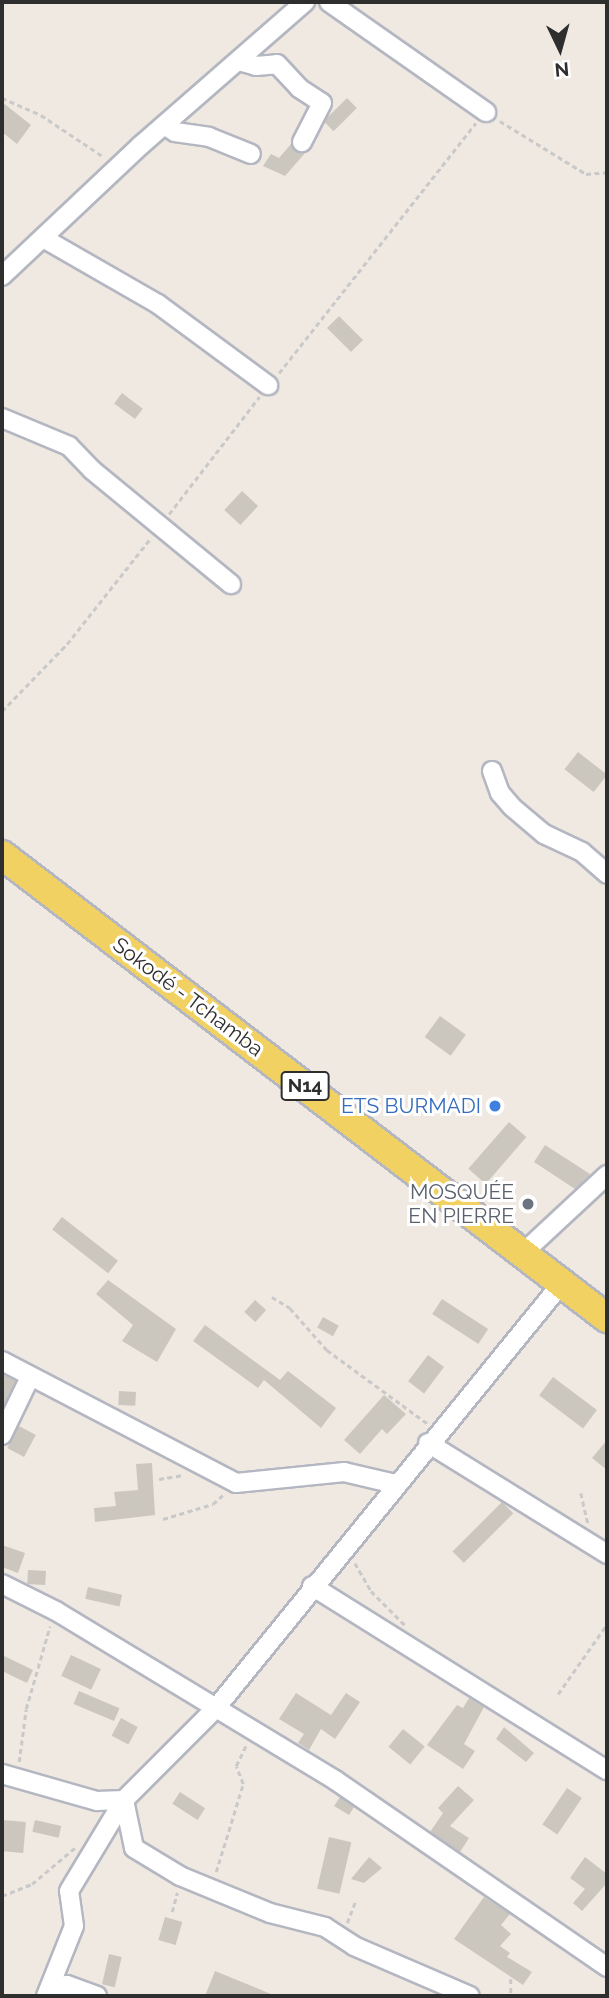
<!DOCTYPE html>
<meta charset="utf-8">
<style>
body{margin:0}
#map{position:relative;width:609px;height:1998px;overflow:hidden;background:#efe9e1;font-family:Raleway,sans-serif}
div>[style]{position:absolute}
.building>*{inset:0;background:#cbc7bf;transform-origin:0 0}
.path>*{height:2.5px;margin-top:-1.25px;transform-origin:0;background:repeating-linear-gradient(90deg,#c9c9c9 0 5px,transparent 0 8.5px)}
.roads{filter:drop-shadow(2px 0 #b4b7c1) drop-shadow(-2px 0 #b4b7c1) drop-shadow(0 2px #b4b7c1) drop-shadow(0 -2px #b4b7c1)}
.street>*{height:18px;margin:-9px;padding:0 9px;transform-origin:9px;border-radius:9px;background:#fff}
.primary>*{height:28px;margin:-14px;padding:0 14px;transform-origin:14px;border-radius:14px;background:#f2d163}
.dots>*{width:19px;height:19px;translate:-50% -50%;box-sizing:border-box;border:4px solid #fff;border-radius:50%}
span{translate:-50% -50%;white-space:nowrap;text-align:center;line-height:1.15;-webkit-text-stroke:6px #fff;paint-order:stroke}
.shield-label span{padding:2px 5px;background:#fff;border:2px solid;border-radius:5px;-webkit-text-stroke-width:0}
.shield-label{font-size:19px;color:#2e2e2e;font-weight:700}
.street-label{font-size:21px;color:#2e2e2e}
.shop-label{font-size:21px;color:#366cbe}
.right{translate:-100% -50%;text-align:right}
.worship-label{font-size:21px;color:#5b616d}
.frame{position:absolute;inset:0;border:4px solid #2e2e2e;pointer-events:none}
.north{position:absolute;left:525px;top:14px;width:70px;height:70px;-webkit-text-stroke:5px #fff;paint-order:stroke;rotate:175deg;font-size:19px;font-weight:700;line-height:28px;text-align:center;color:#2e2e2e}
.north::after{content:'';display:block;margin:auto;width:24px;height:32px;background:#2e2e2e;clip-path:polygon(50% 0,100% 100%,50% 72%,0 100%)}
</style>
<div id="map">
<div class="building">
<i style="left:347px;top:98px;width:14px;height:33px;rotate:45deg"></i>
<i style="clip-path:polygon(2px 102px,31px 125px,17px 144px,2px 132px)"></i>
<i style="clip-path:polygon(291px 144px,296px 152px,306px 152px,285px 176px,263px 166px,271px 154px,279px 158px)"></i>
<i style="left:339px;top:316px;width:34px;height:17px;rotate:45deg"></i>
<i style="left:122px;top:393px;width:26px;height:13px;rotate:37deg"></i>
<i style="left:242px;top:491px;width:22px;height:26px;rotate:43deg"></i>
<i style="left:578px;top:752px;width:37px;height:22px;rotate:38deg"></i>
<i style="left:440px;top:1016px;width:32px;height:26px;rotate:36deg"></i>
<i style="left:509px;top:1122px;width:23px;height:62px;rotate:41deg"></i>
<i style="clip-path:polygon(545px 1145px,590px 1174px,589px 1176px,575px 1189px,534px 1162px)"></i>
<i style="left:62px;top:1217px;width:71px;height:16px;rotate:38deg"></i>
<i style="clip-path:polygon(108px 1280px,176px 1329px,157px 1362px,122px 1341px,133px 1325px,96px 1294px)"></i>
<i style="left:442px;top:1299px;width:55px;height:18px;rotate:33deg"></i>
<i style="left:255px;top:1300px;width:15px;height:16px;rotate:42deg"></i>
<i style="left:323px;top:1317px;width:18px;height:12px;rotate:29deg"></i>
<i style="clip-path:polygon(205px 1325px,280px 1380px,288px 1371px,336px 1408px,321px 1428px,264px 1380px,258px 1388px,193px 1341px)"></i>
<i style="left:428px;top:1355px;width:20px;height:33px;rotate:37deg"></i>
<i style="clip-path:polygon(2px 1374px,16px 1381px,2px 1409px)"></i>
<i style="left:553px;top:1377px;width:55px;height:23px;rotate:37deg"></i>
<i style="left:119px;top:1391px;width:17px;height:14px;rotate:3deg"></i>
<i style="clip-path:polygon(384px 1395px,406px 1414px,387px 1434px,382px 1429px,360px 1454px,344px 1440px)"></i>
<i style="left:19px;top:1426px;width:19px;height:25px;rotate:28deg"></i>
<i style="clip-path:polygon(607px 1440px,607px 1470px,592px 1458px)"></i>
<i style="clip-path:polygon(152px 1463px,155px 1515px,95px 1522px,94px 1508px,116px 1506px,114px 1492px,138px 1490px,136px 1464px)"></i>
<i style="left:502px;top:1502px;width:16px;height:70px;rotate:45deg"></i>
<i style="clip-path:polygon(2px 1545px,25px 1553px,18px 1573px,2px 1567px)"></i>
<i style="left:28px;top:1570px;width:18px;height:14px;rotate:3deg"></i>
<i style="left:88px;top:1587px;width:35px;height:12px;rotate:13deg"></i>
<i style="clip-path:polygon(2px 1655px,33px 1670px,27px 1683px,2px 1671px)"></i>
<i style="left:71px;top:1655px;width:33px;height:23px;rotate:25deg"></i>
<i style="left:79px;top:1691px;width:44px;height:14px;rotate:23deg"></i>
<i style="clip-path:polygon(296px 1693px,331px 1715px,346px 1693px,360px 1702px,335px 1739px,321px 1729px,309px 1750px,298px 1743px,304px 1734px,279px 1719px)"></i>
<i style="clip-path:polygon(469px 1698px,484px 1707px,464px 1744px,475px 1751px,463px 1769px,427px 1745px,457px 1705px,463px 1708px)"></i>
<i style="left:121px;top:1718px;width:19px;height:20px;rotate:28deg"></i>
<i style="clip-path:polygon(504px 1727px,534px 1753px,526px 1762px,496px 1739px)"></i>
<i style="left:403px;top:1729px;width:28px;height:23px;rotate:39deg"></i>
<i style="clip-path:polygon(458px 1786px,474px 1800px,450px 1826px,469px 1838px,460px 1852px,430px 1832px,443px 1813px,438px 1808px)"></i>
<i style="left:567px;top:1788px;width:18px;height:44px;rotate:34deg"></i>
<i style="left:180px;top:1792px;width:30px;height:14px;rotate:33deg"></i>
<i style="clip-path:polygon(340px 1797px,354px 1807px,349px 1815px,334px 1806px)"></i>
<i style="left:2px;top:1820px;width:24px;height:31px;rotate:5deg"></i>
<i style="left:35px;top:1820px;width:27px;height:12px;rotate:13deg"></i>
<i style="left:329px;top:1837px;width:23px;height:53px;rotate:13deg"></i>
<i style="clip-path:polygon(369px 1857px,382px 1868px,364px 1883px,351px 1879px)"></i>
<i style="clip-path:polygon(585px 1857px,607px 1874px,607px 1883px,582px 1911px,573px 1903px,585px 1889px,570px 1878px)"></i>
<i style="clip-path:polygon(484px 1897px,510px 1914px,501px 1925px,511px 1934px,500px 1946px,510px 1953px,507px 1957px,532px 1972px,523px 1985px,454px 1939px)"></i>
<i style="left:165px;top:1917px;width:18px;height:24px;rotate:16deg"></i>
<i style="left:109px;top:1954px;width:13px;height:31px;rotate:13deg"></i>
<i style="clip-path:polygon(215px 1971px,271px 1994px,271px 1996px,205px 1996px)"></i>
</div>
<div class="path">
<i style="left:2px;top:98px;width:43px;rotate:23.6deg"></i>
<i style="left:41px;top:115px;width:76px;rotate:33.7deg"></i>
<i style="left:500px;top:121px;width:101px;rotate:31.6deg"></i>
<i style="left:586px;top:174px;width:21px;rotate:-5deg"></i>
<i style="left:279px;top:373px;width:318px;rotate:-51.8deg"></i>
<i style="left:169px;top:514px;width:148px;rotate:-52.4deg"></i>
<i style="left:2px;top:711px;width:93px;rotate:-45.9deg"></i>
<i style="left:67px;top:644px;width:134px;rotate:-51.7deg"></i>
<i style="left:272px;top:1297px;width:21px;rotate:31deg"></i>
<i style="left:290px;top:1308px;width:56px;rotate:48.6deg"></i>
<i style="left:327px;top:1350px;width:125px;rotate:36.2deg"></i>
<i style="left:159px;top:1479px;width:25px;rotate:-9deg"></i>
<i style="left:581px;top:1493px;width:32px;rotate:77deg"></i>
<i style="left:163px;top:1519px;width:52px;rotate:-16.7deg"></i>
<i style="left:213px;top:1504px;width:13px;rotate:-42deg"></i>
<i style="left:355px;top:1563px;width:32px;rotate:60deg"></i>
<i style="left:371px;top:1591px;width:48px;rotate:45deg"></i>
<i style="left:558px;top:1694px;width:85px;rotate:-55deg"></i>
<i style="left:19px;top:1762px;width:53px;rotate:-82.5deg"></i>
<i style="left:26px;top:1709px;width:86px;rotate:-73.9deg"></i>
<i style="left:216px;top:1872px;width:92px;rotate:-72.9deg"></i>
<i style="left:243px;top:1784px;width:19px;rotate:-111deg"></i>
<i style="left:236px;top:1766px;width:25px;rotate:-64deg"></i>
<i style="left:2px;top:1896px;width:32px;rotate:-22deg"></i>
<i style="left:32px;top:1884px;width:57px;rotate:-40.1deg"></i>
<i style="left:172px;top:1912px;width:20px;rotate:-75deg"></i>
<i style="left:347px;top:1923px;width:22px;rotate:-69deg"></i>
<i style="left:511px;top:1979px;width:17px;rotate:90deg"></i>
</div>
<div class="roads">
<div class="street">
<i style="left:329px;top:2px;width:192px;rotate:35deg"></i>
<i style="left:239px;top:61px;width:18px;rotate:16deg"></i>
<i style="left:256px;top:66px;width:21px;rotate:-5deg"></i>
<i style="left:277px;top:64px;width:33px;rotate:47deg"></i>
<i style="left:299px;top:88px;width:27px;rotate:33deg"></i>
<i style="left:322px;top:103px;width:44px;rotate:117.1deg"></i>
<i style="left:164px;top:125px;width:13px;rotate:32deg"></i>
<i style="left:175px;top:132px;width:34px;rotate:8deg"></i>
<i style="left:209px;top:137px;width:45px;rotate:22deg"></i>
<i style="left:43px;top:238px;width:133px;rotate:29.9deg"></i>
<i style="left:158px;top:304px;width:137px;rotate:36.4deg"></i>
<i style="left:2px;top:276px;width:191px;rotate:-43.3deg"></i>
<i style="left:141px;top:145px;width:218px;rotate:-41.1deg"></i>
<i style="left:2px;top:418px;width:73px;rotate:22.7deg"></i>
<i style="left:69px;top:446px;width:33px;rotate:46deg"></i>
<i style="left:92px;top:470px;width:180px;rotate:39.4deg"></i>
<i style="left:492px;top:771px;width:23px;rotate:70deg"></i>
<i style="left:500px;top:793px;width:18px;rotate:49deg"></i>
<i style="left:512px;top:807px;width:42px;rotate:40.2deg"></i>
<i style="left:544px;top:834px;width:42px;rotate:25.3deg"></i>
<i style="left:582px;top:852px;width:33px;rotate:41deg"></i>
<i style="left:523px;top:1253px;width:115px;rotate:-42.9deg"></i>
<i style="left:2px;top:1361px;width:264px;rotate:27.5deg"></i>
<i style="left:236px;top:1483px;width:109px;rotate:-5.8deg"></i>
<i style="left:344px;top:1472px;width:52px;rotate:13.2deg"></i>
<i style="left:2px;top:1435px;width:64px;rotate:-64.2deg"></i>
<i style="left:428px;top:1443px;width:211px;rotate:31.8deg"></i>
<i style="left:2px;top:1584px;width:60px;rotate:26.6deg"></i>
<i style="left:56px;top:1611px;width:326px;rotate:31.2deg"></i>
<i style="left:335px;top:1780px;width:330px;rotate:34.5deg"></i>
<i style="left:312px;top:1586px;width:348px;rotate:32deg"></i>
<i style="left:2px;top:1774px;width:99px;rotate:15.9deg"></i>
<i style="left:97px;top:1801px;width:27px;rotate:-2deg"></i>
<i style="left:124px;top:1800px;width:49px;rotate:78.2deg"></i>
<i style="left:134px;top:1848px;width:54px;rotate:31.3deg"></i>
<i style="left:180px;top:1876px;width:97px;rotate:22.3deg"></i>
<i style="left:270px;top:1913px;width:57px;rotate:14.3deg"></i>
<i style="left:325px;top:1927px;width:35px;rotate:33deg"></i>
<i style="left:354px;top:1946px;width:126px;rotate:23.3deg"></i>
<i style="left:49px;top:1989px;width:18px;rotate:-13deg"></i>
<i style="left:67px;top:1985px;width:32px;rotate:20deg"></i>
<i style="left:46px;top:1996px;width:75px;rotate:-68.2deg"></i>
<i style="left:74px;top:1926px;width:35px;rotate:-98deg"></i>
<i style="left:69px;top:1891px;width:106px;rotate:-58.9deg"></i>
<i style="left:124px;top:1800px;width:130px;rotate:-45deg"></i>
<i style="left:216px;top:1708px;width:548px;rotate:-50.85deg"></i>
</div>
<div class="primary">
<i style="left:2px;top:855px;width:762px;rotate:37.43deg"></i>
</div>
</div>
<div class="dots">
<i style="left:495px;top:1106px;background:#3f7fe0"></i>
<i style="left:528px;top:1204px;background:#6b7280"></i>
</div>
<div class="shield-label">
<span style="left:305px;top:1086px">N14</span>
</div>
<div class="street-label">
<span style="left:188px;top:997px;rotate:37deg">Sokodé - Tchamba</span>
</div>
<div class="shop-label">
<span class="right" style="left:481px;top:1106px">ETS BURMADI</span>
</div>
<div class="worship-label">
<span class="right" style="left:514px;top:1204px">MOSQUÉE<br>EN PIERRE</span>
</div>
<div class="frame"></div>
<div class="north">N</div>
</div>
